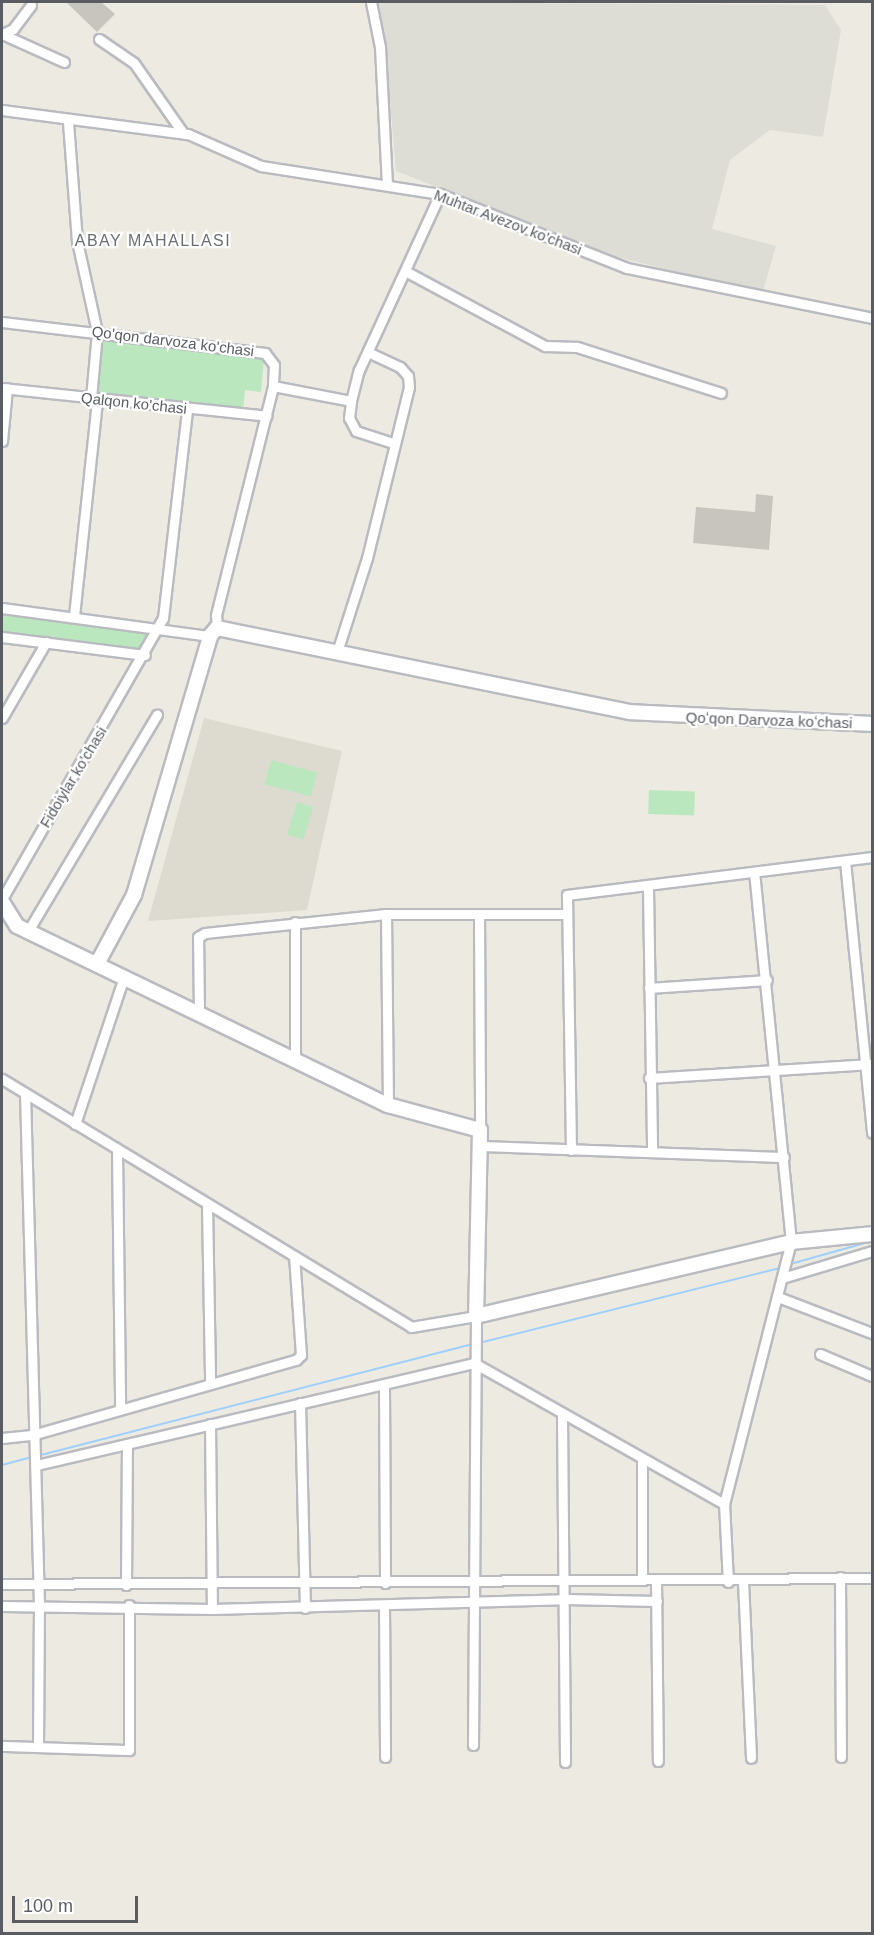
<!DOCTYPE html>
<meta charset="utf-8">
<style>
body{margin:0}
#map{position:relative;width:874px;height:1935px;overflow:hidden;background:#edebe1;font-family:Arial,sans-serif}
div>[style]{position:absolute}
.industrial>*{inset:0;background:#deddd5}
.education>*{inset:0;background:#dddad0}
.green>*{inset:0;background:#bbe7be;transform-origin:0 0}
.stream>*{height:2px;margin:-1px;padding:0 1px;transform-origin:1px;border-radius:1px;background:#9fcfff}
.building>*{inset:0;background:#c8c5be}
.roads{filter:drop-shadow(2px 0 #b9bbc1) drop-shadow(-2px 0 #b9bbc1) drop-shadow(0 2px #b9bbc1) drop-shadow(0 -2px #b9bbc1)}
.street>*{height:9px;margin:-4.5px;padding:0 4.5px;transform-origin:4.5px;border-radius:4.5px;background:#fff}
.secondary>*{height:14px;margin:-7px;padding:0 7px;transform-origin:7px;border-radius:7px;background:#fff}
span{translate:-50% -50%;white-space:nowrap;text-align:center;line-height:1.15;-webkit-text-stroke:4.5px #fff;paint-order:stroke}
.street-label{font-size:15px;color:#595d63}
.neighbourhood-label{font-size:16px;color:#6a6f75;letter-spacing:1.5px}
.frame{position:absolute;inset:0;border:3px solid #595d63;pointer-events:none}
.scale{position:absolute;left:12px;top:1896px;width:126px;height:27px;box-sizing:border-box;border:3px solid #595d63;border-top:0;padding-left:8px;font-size:18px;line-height:21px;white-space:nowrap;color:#595d63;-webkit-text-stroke:4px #fff;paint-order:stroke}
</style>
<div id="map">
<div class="industrial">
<i style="clip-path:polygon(376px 2px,825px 5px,841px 30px,823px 137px,770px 130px,730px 160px,712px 229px,776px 246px,762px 294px,610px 255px,396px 171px,384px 29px)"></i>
</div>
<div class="education">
<i style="clip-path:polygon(204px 718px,342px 751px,307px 910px,148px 921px)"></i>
</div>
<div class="green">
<i style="clip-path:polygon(103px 339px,264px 359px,261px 392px,245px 390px,243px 411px,98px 393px)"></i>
<i style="clip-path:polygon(2px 611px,152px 632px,143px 651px,2px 634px)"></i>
<i style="left:271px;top:760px;width:48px;height:25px;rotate:15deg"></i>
<i style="left:649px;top:790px;width:46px;height:24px;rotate:2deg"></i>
<i style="left:297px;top:802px;width:17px;height:34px;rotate:17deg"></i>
</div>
<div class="stream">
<i style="left:794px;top:1263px;width:81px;rotate:-15.8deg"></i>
<i style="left:479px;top:1343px;width:309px;rotate:-14deg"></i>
<i style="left:37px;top:1456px;width:450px;rotate:-14.4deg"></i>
<i style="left:2px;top:1465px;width:31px;rotate:-15deg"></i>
</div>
<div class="building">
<i style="clip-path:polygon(66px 2px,101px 2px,115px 14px,97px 32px)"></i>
<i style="clip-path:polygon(756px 494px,773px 496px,769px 550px,693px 543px,696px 507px,755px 512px)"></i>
</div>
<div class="roads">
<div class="street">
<i style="left:371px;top:2px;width:46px;rotate:78.7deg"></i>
<i style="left:380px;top:47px;width:136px;rotate:87.1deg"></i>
<i style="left:2px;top:34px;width:68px;rotate:24.3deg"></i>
<i style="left:2px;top:34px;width:12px;rotate:-24deg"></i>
<i style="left:13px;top:29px;width:30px;rotate:-53deg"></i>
<i style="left:99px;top:39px;width:42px;rotate:34.4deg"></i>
<i style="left:134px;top:63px;width:85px;rotate:55deg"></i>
<i style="left:2px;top:110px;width:188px;rotate:7.4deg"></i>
<i style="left:188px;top:134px;width:80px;rotate:23.7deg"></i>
<i style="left:261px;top:166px;width:181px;rotate:8.9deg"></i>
<i style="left:440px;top:194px;width:201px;rotate:21.6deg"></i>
<i style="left:627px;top:268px;width:250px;rotate:11.5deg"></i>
<i style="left:68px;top:122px;width:119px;rotate:85.7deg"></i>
<i style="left:77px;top:241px;width:93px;rotate:77.6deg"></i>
<i style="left:97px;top:332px;width:66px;rotate:95.2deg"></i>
<i style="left:407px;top:272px;width:157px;rotate:28.2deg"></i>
<i style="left:545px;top:346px;width:32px;rotate:2deg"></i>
<i style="left:577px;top:347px;width:151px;rotate:17.7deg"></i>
<i style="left:2px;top:322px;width:265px;rotate:6.7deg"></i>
<i style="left:265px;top:353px;width:15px;rotate:53deg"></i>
<i style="left:274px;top:365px;width:21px;rotate:93deg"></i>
<i style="left:273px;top:386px;width:79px;rotate:10.9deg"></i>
<i style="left:2px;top:388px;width:266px;rotate:6deg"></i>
<i style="left:2px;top:441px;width:53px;rotate:-84.6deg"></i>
<i style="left:393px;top:443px;width:39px;rotate:-162deg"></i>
<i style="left:356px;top:431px;width:15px;rotate:-118deg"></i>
<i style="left:349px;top:418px;width:17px;rotate:-83deg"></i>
<i style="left:351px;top:401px;width:32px;rotate:-76deg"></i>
<i style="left:359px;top:370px;width:194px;rotate:-65.3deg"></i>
<i style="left:2px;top:608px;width:210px;rotate:7.7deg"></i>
<i style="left:74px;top:616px;width:218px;rotate:-83.9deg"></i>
<i style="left:217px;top:628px;width:13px;rotate:-94deg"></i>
<i style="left:216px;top:615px;width:236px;rotate:-76deg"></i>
<i style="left:2px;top:637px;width:144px;rotate:7.2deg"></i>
<i style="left:337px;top:652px;width:99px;rotate:-72.3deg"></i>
<i style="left:367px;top:558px;width:176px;rotate:-76.2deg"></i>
<i style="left:409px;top:387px;width:11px;rotate:-95deg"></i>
<i style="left:408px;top:376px;width:12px;rotate:-132deg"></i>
<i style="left:400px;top:367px;width:35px;rotate:-155deg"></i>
<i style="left:2px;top:718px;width:88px;rotate:-59.9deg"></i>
<i style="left:845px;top:861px;width:273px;rotate:84.3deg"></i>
<i style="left:648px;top:888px;width:263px;rotate:89.1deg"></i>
<i style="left:2px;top:899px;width:324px;rotate:-60.2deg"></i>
<i style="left:163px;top:618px;width:210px;rotate:-83.4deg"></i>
<i style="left:386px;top:914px;width:191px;rotate:89.4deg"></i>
<i style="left:479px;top:914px;width:216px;rotate:89.7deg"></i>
<i style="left:295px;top:922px;width:137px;rotate:90deg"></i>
<i style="left:28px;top:931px;width:252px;rotate:-59.2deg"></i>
<i style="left:649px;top:988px;width:118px;rotate:-3.9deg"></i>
<i style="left:199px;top:1014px;width:77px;rotate:-90.7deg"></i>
<i style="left:198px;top:937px;width:8px;rotate:-30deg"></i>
<i style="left:205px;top:933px;width:182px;rotate:-6deg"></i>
<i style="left:386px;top:914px;width:181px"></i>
<i style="left:649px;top:1078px;width:222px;rotate:-3.6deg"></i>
<i style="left:2px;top:1079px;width:478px;rotate:31.2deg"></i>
<i style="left:411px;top:1327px;width:66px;rotate:-9.6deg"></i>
<i style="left:476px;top:1316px;width:429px;rotate:90.4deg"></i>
<i style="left:25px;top:1093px;width:511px;rotate:88.43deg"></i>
<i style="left:39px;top:1604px;width:142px;rotate:90.4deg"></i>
<i style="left:75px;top:1124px;width:155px;rotate:-71.6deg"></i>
<i style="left:480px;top:1146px;width:304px;rotate:2.1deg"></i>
<i style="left:117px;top:1149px;width:259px;rotate:89.3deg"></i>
<i style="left:571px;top:1150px;width:255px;rotate:-90.9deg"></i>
<i style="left:567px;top:895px;width:307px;rotate:-7.1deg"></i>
<i style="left:207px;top:1204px;width:180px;rotate:89deg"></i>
<i style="left:782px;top:1278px;width:94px;rotate:-16.7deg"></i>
<i style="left:778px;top:1297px;width:101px;rotate:21deg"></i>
<i style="left:820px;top:1354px;width:56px;rotate:22.9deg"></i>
<i style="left:384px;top:1386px;width:197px;rotate:89.7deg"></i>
<i style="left:300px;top:1403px;width:205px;rotate:88.6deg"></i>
<i style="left:562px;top:1416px;width:346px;rotate:89.5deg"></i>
<i style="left:210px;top:1424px;width:185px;rotate:89.4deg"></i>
<i style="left:2px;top:1438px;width:30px;rotate:-6deg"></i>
<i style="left:32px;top:1435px;width:274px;rotate:-15.9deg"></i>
<i style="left:296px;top:1360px;width:7px;rotate:-45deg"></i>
<i style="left:301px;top:1355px;width:99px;rotate:-94deg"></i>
<i style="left:36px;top:1465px;width:450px;rotate:-13.1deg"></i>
<i style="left:474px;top:1363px;width:287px;rotate:29.4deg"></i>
<i style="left:840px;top:1577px;width:180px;rotate:89.7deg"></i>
<i style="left:642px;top:1579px;width:118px;rotate:-90deg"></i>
<i style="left:656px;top:1580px;width:181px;rotate:89.4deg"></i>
<i style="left:743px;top:1581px;width:177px;rotate:87.4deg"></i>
<i style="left:728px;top:1582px;width:78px;rotate:-92.9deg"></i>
<i style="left:724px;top:1504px;width:270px;rotate:-75.7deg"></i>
<i style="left:791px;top:1242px;width:371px;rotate:-95.7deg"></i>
<i style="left:2px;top:1584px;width:870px;rotate:-0.4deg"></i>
<i style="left:126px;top:1585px;width:141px;rotate:-89.6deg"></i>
<i style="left:2px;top:1606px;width:210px;rotate:0.8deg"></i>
<i style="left:212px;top:1609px;width:353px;rotate:-1.6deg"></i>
<i style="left:565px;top:1599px;width:92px;rotate:1.2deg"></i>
<i style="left:384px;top:1606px;width:151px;rotate:89.6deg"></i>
<i style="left:2px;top:1746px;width:127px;rotate:1.8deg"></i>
<i style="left:129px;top:1750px;width:145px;rotate:-90deg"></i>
</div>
<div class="secondary">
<i style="left:2px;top:902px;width:28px;rotate:58deg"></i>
<i style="left:17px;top:926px;width:412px;rotate:25.8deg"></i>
<i style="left:388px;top:1105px;width:95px;rotate:15.2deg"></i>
<i style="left:480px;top:1130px;width:186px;rotate:91.2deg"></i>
<i style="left:476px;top:1316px;width:324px;rotate:-13.2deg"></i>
<i style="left:791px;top:1242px;width:81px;rotate:-5.6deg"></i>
<i style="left:97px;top:964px;width:78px;rotate:-61.8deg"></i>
<i style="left:134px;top:895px;width:270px;rotate:-73.6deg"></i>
<i style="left:210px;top:636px;width:11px;rotate:-49deg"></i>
<i style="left:217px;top:628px;width:421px;rotate:11.5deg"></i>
<i style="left:630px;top:712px;width:242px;rotate:2.8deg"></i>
</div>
</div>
<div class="street-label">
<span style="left:508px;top:222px;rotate:21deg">Muhtar Avezov ko'chasi</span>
<span style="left:173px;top:341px;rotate:7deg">Qo'qon darvoza ko'chasi</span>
<span style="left:134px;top:403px;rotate:6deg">Qalqon ko'chasi</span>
<span style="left:769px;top:720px;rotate:2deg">Qoʻqon Darvoza koʻchasi</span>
<span style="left:73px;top:777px;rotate:-59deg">Fidoiylar ko'chasi</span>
</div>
<div class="neighbourhood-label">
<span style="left:153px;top:241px">ABAY MAHALLASI</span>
</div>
<div class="frame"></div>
<div class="scale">100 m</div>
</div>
